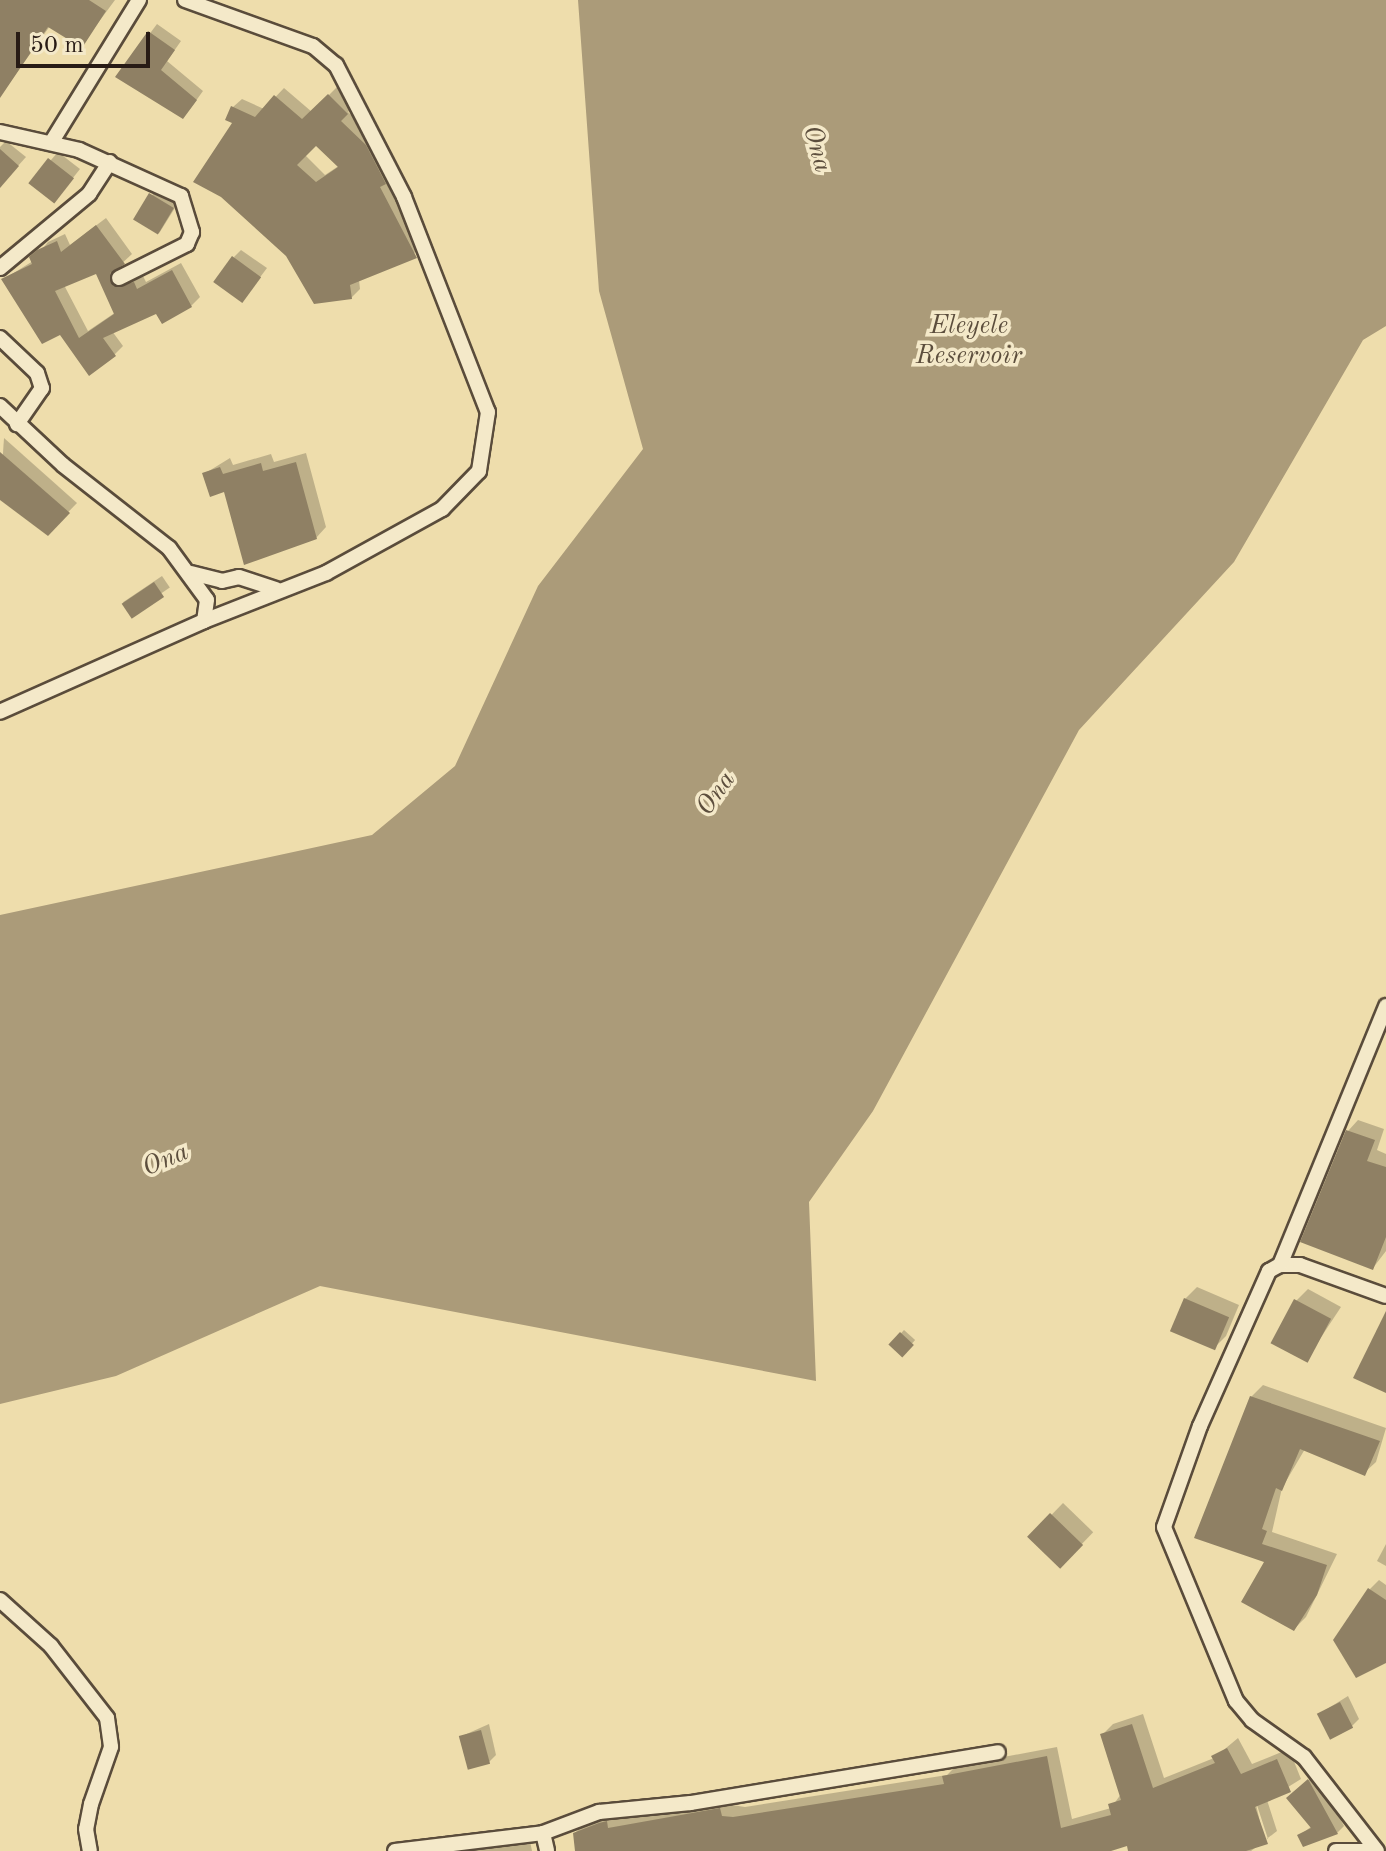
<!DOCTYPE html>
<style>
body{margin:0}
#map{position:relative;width:1386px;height:1851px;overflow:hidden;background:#eeddac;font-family:"Old Standard TT",serif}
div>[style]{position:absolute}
.water>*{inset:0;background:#ab9b79}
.shadow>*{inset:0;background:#0003;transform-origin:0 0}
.building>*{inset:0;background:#8f8064;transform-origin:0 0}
.roads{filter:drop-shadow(2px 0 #5a4c3b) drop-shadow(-2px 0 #5a4c3b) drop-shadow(0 2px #5a4c3b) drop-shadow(0 -2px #5a4c3b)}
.minor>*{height:14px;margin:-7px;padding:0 7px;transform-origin:7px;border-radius:7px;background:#f4e9c9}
span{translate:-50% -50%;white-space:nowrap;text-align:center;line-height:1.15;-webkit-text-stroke:7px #f4e9c9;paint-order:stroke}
.water-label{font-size:26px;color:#5c4e3d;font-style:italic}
.scale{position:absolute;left:16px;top:32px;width:134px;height:36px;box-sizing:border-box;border:4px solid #281b15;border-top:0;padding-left:10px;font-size:24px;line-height:28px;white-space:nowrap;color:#281b15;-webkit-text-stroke:6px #f4e9c9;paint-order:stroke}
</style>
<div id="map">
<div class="water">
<i style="clip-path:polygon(578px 0,1386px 0,1386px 326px,1363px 340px,1234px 562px,1079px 730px,873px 1111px,809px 1202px,816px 1381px,320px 1286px,116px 1376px,0 1404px,0 915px,372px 835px,455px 766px,538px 586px,643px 449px,599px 291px)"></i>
</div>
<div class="shadow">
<i style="clip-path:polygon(0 0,115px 0,81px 46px,50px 26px,0 96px)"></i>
<i style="clip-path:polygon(157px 24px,181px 41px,167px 61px,203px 91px,190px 109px,118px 76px)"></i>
<i style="clip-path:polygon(evenodd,337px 87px,355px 105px,348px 112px,374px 136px,424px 248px,359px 280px,360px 289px,351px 298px,235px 122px,233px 107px,242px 99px,264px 109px,284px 88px,312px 112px,337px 87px,316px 143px,340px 165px,325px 175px,305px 155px,316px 143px)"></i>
<i style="clip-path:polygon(6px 141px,26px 157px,0 186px,0 147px)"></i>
<i style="clip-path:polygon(58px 152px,80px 169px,61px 193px,31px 183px)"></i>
<i style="left:158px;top:186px;width:26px;height:39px;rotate:32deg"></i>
<i style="clip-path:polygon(evenodd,106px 218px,132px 254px,119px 266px,122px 279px,142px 274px,146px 282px,181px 263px,200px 297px,191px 306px,157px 311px,112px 331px,123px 346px,114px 355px,61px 332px,4px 279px,33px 261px,48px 242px,65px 234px,70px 245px,106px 218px,97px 271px,116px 312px,88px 331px,64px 285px,97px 271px)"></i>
<i style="clip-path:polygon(241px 250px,267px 268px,249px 292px,234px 257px)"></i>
<i style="clip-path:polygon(4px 438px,77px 503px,48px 533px,0 497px)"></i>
<i style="clip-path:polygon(306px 453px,326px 527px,316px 538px,204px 474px,230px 458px,233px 465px,271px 454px,274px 462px)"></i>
<i style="left:162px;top:576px;width:14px;height:47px;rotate:56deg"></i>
<i style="clip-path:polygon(1358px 1120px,1384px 1129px,1377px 1150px,1386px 1154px,1386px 1251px,1373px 1268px,1348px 1131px)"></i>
<i style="clip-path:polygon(1197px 1287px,1239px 1305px,1226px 1336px,1214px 1348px,1185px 1299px)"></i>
<i style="clip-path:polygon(1308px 1289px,1341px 1307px,1306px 1360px,1296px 1301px)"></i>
<i style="left:904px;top:1330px;width:15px;height:19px;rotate:42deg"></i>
<i style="clip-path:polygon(1263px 1385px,1386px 1428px,1376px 1462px,1364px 1473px,1305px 1449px,1282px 1488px,1272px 1532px,1337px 1554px,1306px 1617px,1294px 1629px,1266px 1561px,1196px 1537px,1251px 1397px)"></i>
<i style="left:1063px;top:1503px;width:42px;height:47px;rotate:44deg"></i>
<i style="clip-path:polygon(1386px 1544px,1386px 1566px,1377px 1561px)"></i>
<i style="clip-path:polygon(1379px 1580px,1386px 1585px,1386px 1660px,1370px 1589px)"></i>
<i style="clip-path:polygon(1348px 1696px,1359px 1719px,1352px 1726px,1319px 1714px)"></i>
<i style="clip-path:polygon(evenodd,1143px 1714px,1164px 1778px,1214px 1758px,1238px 1738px,1252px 1764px,1289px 1749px,1301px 1779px,1267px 1800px,1277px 1831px,1251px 1851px,1131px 1851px,1129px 1844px,1103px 1851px,577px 1851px,575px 1833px,586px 1822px,618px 1811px,619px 1819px,731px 1798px,732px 1805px,745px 1807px,947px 1775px,956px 1766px,1057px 1747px,1072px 1819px,1111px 1808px,1121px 1794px,1102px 1735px,1113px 1724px,1143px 1714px,1254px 1796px,1268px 1839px,1264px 1839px,1254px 1796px)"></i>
<i style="clip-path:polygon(489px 1724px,496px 1755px,489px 1762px,462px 1736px)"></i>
<i style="clip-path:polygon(1316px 1774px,1344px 1826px,1337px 1833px,1300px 1835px,1312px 1826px,1296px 1791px)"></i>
<i style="clip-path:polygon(529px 1836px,532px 1851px,462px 1851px,494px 1840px)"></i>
</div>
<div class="building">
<i style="clip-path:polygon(0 0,89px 0,106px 11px,82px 48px,48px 27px,0 98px)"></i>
<i style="clip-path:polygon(148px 31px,175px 50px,161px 70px,197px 100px,183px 119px,115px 77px)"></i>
<i style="clip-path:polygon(evenodd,328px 94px,348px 114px,341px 121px,366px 145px,386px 184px,380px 187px,417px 258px,350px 285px,352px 299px,314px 304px,286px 256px,221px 197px,193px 182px,232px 123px,225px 120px,231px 106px,255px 117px,274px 95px,302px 119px,328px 94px,316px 146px,338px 167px,316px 182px,297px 165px,316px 146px)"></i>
<i style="clip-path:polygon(0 149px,19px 166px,0 188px)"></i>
<i style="left:48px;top:158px;width:33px;height:32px;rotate:38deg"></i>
<i style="left:149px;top:193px;width:29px;height:31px;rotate:31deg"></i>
<i style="clip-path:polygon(evenodd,96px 225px,125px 264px,110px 273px,113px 286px,134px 282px,137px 289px,172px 270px,192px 307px,162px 324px,156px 314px,103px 338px,116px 356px,89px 376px,60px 335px,42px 344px,1px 279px,32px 264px,29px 257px,37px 250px,57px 241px,61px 252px,96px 225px,96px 274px,114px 314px,79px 338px,55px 291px,96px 274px)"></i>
<i style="left:232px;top:256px;width:36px;height:32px;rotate:36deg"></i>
<i style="clip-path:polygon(0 452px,70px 513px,48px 536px,0 500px)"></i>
<i style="clip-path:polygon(296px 462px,317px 539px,244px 565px,224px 492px,210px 497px,202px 473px,220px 467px,223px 474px,261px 463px,263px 471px)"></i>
<i style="left:154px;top:582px;width:18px;height:39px;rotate:56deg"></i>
<i style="clip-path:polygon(1346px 1130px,1375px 1140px,1367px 1161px,1386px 1167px,1386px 1237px,1373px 1270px,1300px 1242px)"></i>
<i style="left:1184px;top:1298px;width:49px;height:36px;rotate:23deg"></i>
<i style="left:1294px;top:1299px;width:42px;height:50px;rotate:28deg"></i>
<i style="clip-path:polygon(1386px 1311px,1386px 1393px,1353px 1378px)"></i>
<i style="left:900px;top:1332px;width:19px;height:17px;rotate:43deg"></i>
<i style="clip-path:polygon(1250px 1396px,1380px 1441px,1365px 1476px,1300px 1449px,1282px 1491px,1276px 1488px,1262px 1529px,1267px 1531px,1262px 1544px,1327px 1565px,1317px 1595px,1294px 1631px,1241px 1602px,1264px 1562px,1194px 1538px)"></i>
<i style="left:1050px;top:1513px;width:46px;height:33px;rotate:44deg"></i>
<i style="clip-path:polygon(1368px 1588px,1386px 1600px,1386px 1663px,1356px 1678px,1333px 1640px)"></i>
<i style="left:1340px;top:1702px;width:29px;height:26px;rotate:63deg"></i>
<i style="clip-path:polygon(1132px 1724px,1153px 1788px,1215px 1763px,1211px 1756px,1227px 1748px,1241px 1774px,1277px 1759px,1291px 1792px,1255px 1807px,1268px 1844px,1246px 1851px,1128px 1851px,1127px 1846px,1111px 1851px,575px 1851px,573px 1833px,599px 1823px,607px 1821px,608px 1828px,720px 1808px,722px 1816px,733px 1817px,944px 1784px,942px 1776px,1047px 1756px,1061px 1828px,1111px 1815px,1108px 1804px,1121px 1800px,1100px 1734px)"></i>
<i style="left:481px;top:1730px;width:35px;height:23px;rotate:75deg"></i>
<i style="clip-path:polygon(1308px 1779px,1338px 1834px,1303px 1847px,1297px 1835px,1311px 1828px,1286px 1798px)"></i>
</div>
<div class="roads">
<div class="minor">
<i style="left:185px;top:0;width:136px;rotate:19.8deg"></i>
<i style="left:313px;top:46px;width:30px;rotate:40deg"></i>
<i style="left:336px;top:65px;width:148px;rotate:62.7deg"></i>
<i style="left:404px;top:197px;width:231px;rotate:68.7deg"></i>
<i style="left:488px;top:412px;width:60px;rotate:98.7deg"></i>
<i style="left:479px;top:471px;width:53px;rotate:134.2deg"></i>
<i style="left:442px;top:509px;width:132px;rotate:151.1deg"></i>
<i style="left:326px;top:573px;width:131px;rotate:158.5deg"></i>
<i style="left:0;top:132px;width:81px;rotate:12.8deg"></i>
<i style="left:79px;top:150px;width:112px;rotate:24.3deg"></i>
<i style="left:181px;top:196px;width:38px;rotate:73deg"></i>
<i style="left:192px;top:232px;width:13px;rotate:113deg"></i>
<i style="left:187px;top:244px;width:76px;rotate:153.4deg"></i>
<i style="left:51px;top:143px;width:168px;rotate:-58.4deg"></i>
<i style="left:0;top:268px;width:116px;rotate:-39.7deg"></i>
<i style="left:89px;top:194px;width:38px;rotate:-57deg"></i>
<i style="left:0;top:338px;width:51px;rotate:43.4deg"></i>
<i style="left:37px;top:373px;width:16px;rotate:72deg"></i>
<i style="left:42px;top:388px;width:44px;rotate:124.8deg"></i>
<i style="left:0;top:406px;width:86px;rotate:43.1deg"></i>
<i style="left:63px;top:465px;width:135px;rotate:38.1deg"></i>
<i style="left:169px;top:548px;width:64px;rotate:53.8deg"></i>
<i style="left:207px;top:600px;width:21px;rotate:98deg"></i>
<i style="left:204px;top:621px;width:223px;rotate:156deg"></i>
<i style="left:191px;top:573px;width:32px;rotate:14deg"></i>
<i style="left:222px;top:581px;width:17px;rotate:-13deg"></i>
<i style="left:239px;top:577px;width:39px;rotate:18deg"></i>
<i style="left:1280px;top:1265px;width:20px"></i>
<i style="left:1300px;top:1265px;width:91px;rotate:19.8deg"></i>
<i style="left:0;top:1600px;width:69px;rotate:42deg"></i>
<i style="left:51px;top:1646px;width:91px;rotate:52.1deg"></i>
<i style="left:107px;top:1718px;width:29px;rotate:82deg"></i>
<i style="left:111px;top:1747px;width:60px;rotate:109.3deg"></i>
<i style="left:91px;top:1804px;width:25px;rotate:101deg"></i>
<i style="left:86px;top:1829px;width:22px;rotate:80deg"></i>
<i style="left:543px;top:1833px;width:18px;rotate:77deg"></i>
<i style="left:395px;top:1851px;width:149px;rotate:-6.9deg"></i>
<i style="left:543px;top:1833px;width:60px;rotate:-20.6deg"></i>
<i style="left:599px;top:1812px;width:92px;rotate:-5.6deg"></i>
<i style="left:691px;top:1803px;width:311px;rotate:-9.4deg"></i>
<i style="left:1336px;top:1851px;width:29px"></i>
<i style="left:1377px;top:1851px;width:119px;rotate:-127.8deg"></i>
<i style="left:1304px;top:1757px;width:64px;rotate:-144.6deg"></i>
<i style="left:1252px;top:1720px;width:25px;rotate:-130deg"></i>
<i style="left:1236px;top:1701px;width:188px;rotate:-112.5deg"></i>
<i style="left:1164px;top:1527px;width:107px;rotate:-70.4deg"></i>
<i style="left:1200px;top:1426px;width:170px;rotate:-66deg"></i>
<i style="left:1269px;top:1271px;width:13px;rotate:-29deg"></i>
<i style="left:1280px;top:1265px;width:280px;rotate:-67.7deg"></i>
</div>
</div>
<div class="water-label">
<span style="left:816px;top:149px;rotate:75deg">Ona</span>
<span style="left:969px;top:342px">Eleyele<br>Reservoir</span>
<span style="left:717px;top:794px;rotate:-54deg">Ona</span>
<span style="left:166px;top:1161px;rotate:-23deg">Ona</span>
</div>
<div class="scale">50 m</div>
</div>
